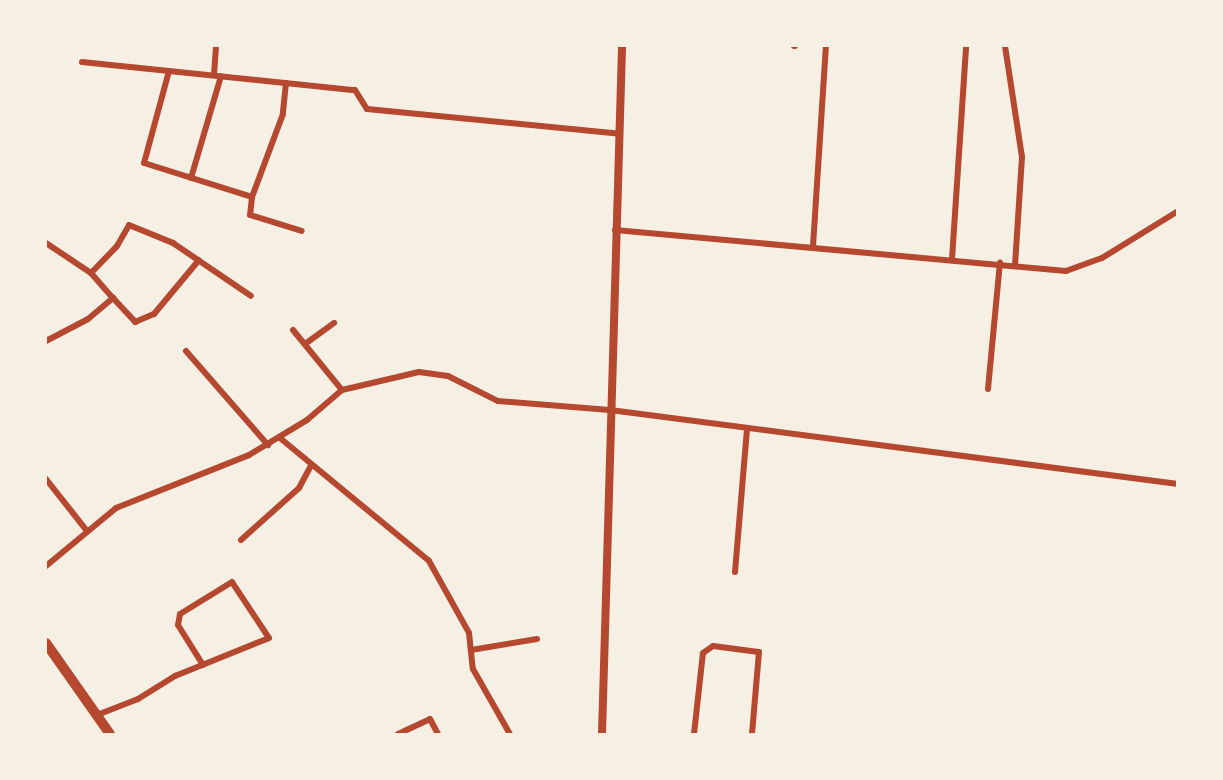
<!DOCTYPE html>
<style>
body{margin:0}
#map{position:relative;width:1223px;height:780px;overflow:hidden;background:#f6efe4;font-family:"Asap Condensed",sans-serif}
div>[style]{position:absolute}
.minor>*{height:6px;margin:-3px;padding:0 3px;transform-origin:3px;border-radius:3px;background:#b5482f}
.secondary>*{height:8px;margin:-4px;padding:0 4px;transform-origin:4px;border-radius:4px;background:#b5482f}
.trunk>*{height:10px;margin:-5px;padding:0 5px;transform-origin:5px;border-radius:5px;background:#b5482f}
span{translate:-50% -50%;white-space:nowrap;text-align:center;line-height:1.15;-webkit-text-stroke:5px #f6efe4;paint-order:stroke}
.frame{position:absolute;inset:0;border:47px solid #f6efe4;pointer-events:none}
</style>
<div id="map">
<div class="minor">
<i style="left:794px;top:46px;width:1px"></i>
<i style="left:1005px;top:46px;width:112px;rotate:81.3deg"></i>
<i style="left:1022px;top:157px;width:108px;rotate:93.7deg"></i>
<i style="left:82px;top:62px;width:274px;rotate:5.9deg"></i>
<i style="left:355px;top:90px;width:22px;rotate:58deg"></i>
<i style="left:367px;top:109px;width:254px;rotate:5.6deg"></i>
<i style="left:169px;top:71px;width:95px;rotate:105.2deg"></i>
<i style="left:144px;top:163px;width:113px;rotate:17.5deg"></i>
<i style="left:214px;top:75px;width:29px;rotate:-86deg"></i>
<i style="left:286px;top:83px;width:31px;rotate:96deg"></i>
<i style="left:283px;top:114px;width:89px;rotate:110.5deg"></i>
<i style="left:252px;top:197px;width:18px;rotate:96deg"></i>
<i style="left:250px;top:215px;width:54px;rotate:17.1deg"></i>
<i style="left:191px;top:178px;width:106px;rotate:-73.6deg"></i>
<i style="left:615px;top:230px;width:453px;rotate:5.2deg"></i>
<i style="left:1066px;top:271px;width:38px;rotate:-20deg"></i>
<i style="left:1102px;top:258px;width:89px;rotate:-31.7deg"></i>
<i style="left:46px;top:243px;width:54px;rotate:33.7deg"></i>
<i style="left:91px;top:273px;width:33px;rotate:49deg"></i>
<i style="left:813px;top:246px;width:200px;rotate:-86.3deg"></i>
<i style="left:952px;top:259px;width:213px;rotate:-86.2deg"></i>
<i style="left:91px;top:273px;width:37px;rotate:-46deg"></i>
<i style="left:117px;top:246px;width:24px;rotate:-60deg"></i>
<i style="left:129px;top:225px;width:48px;rotate:22.2deg"></i>
<i style="left:173px;top:243px;width:94px;rotate:34.2deg"></i>
<i style="left:293px;top:330px;width:77px;rotate:50.8deg"></i>
<i style="left:46px;top:341px;width:47px;rotate:-27.6deg"></i>
<i style="left:88px;top:319px;width:33px;rotate:-40deg"></i>
<i style="left:113px;top:298px;width:33px;rotate:47deg"></i>
<i style="left:135px;top:322px;width:21px;rotate:-23deg"></i>
<i style="left:154px;top:314px;width:70px;rotate:-50.2deg"></i>
<i style="left:305px;top:344px;width:36px;rotate:-36deg"></i>
<i style="left:186px;top:351px;width:125px;rotate:48.9deg"></i>
<i style="left:988px;top:389px;width:127px;rotate:-84.6deg"></i>
<i style="left:280px;top:438px;width:193px;rotate:39.5deg"></i>
<i style="left:429px;top:561px;width:82px;rotate:60.9deg"></i>
<i style="left:469px;top:633px;width:36px;rotate:84deg"></i>
<i style="left:473px;top:669px;width:75px;rotate:60.4deg"></i>
<i style="left:46px;top:479px;width:66px;rotate:51.7deg"></i>
<i style="left:241px;top:540px;width:78px;rotate:-41.9deg"></i>
<i style="left:299px;top:488px;width:26px;rotate:-62deg"></i>
<i style="left:46px;top:566px;width:91px;rotate:-39.6deg"></i>
<i style="left:116px;top:508px;width:143px;rotate:-21.7deg"></i>
<i style="left:249px;top:455px;width:68px;rotate:-31.1deg"></i>
<i style="left:307px;top:420px;width:46px;rotate:-40.6deg"></i>
<i style="left:342px;top:390px;width:79px;rotate:-13.2deg"></i>
<i style="left:419px;top:372px;width:29px;rotate:8deg"></i>
<i style="left:448px;top:376px;width:56px;rotate:26.6deg"></i>
<i style="left:498px;top:401px;width:112px;rotate:4.6deg"></i>
<i style="left:610px;top:410px;width:573px;rotate:7.42deg"></i>
<i style="left:735px;top:572px;width:144px;rotate:-85.2deg"></i>
<i style="left:471px;top:650px;width:67px;rotate:-9.5deg"></i>
<i style="left:97px;top:715px;width:44px;rotate:-21.3deg"></i>
<i style="left:138px;top:699px;width:44px;rotate:-31.9deg"></i>
<i style="left:175px;top:676px;width:101px;rotate:-22deg"></i>
<i style="left:269px;top:638px;width:67px;rotate:-123.5deg"></i>
<i style="left:232px;top:582px;width:61px;rotate:148.4deg"></i>
<i style="left:180px;top:614px;width:11px;rotate:100deg"></i>
<i style="left:178px;top:625px;width:47px;rotate:58deg"></i>
<i style="left:398px;top:734px;width:35px;rotate:-25deg"></i>
<i style="left:430px;top:719px;width:17px;rotate:62deg"></i>
<i style="left:694px;top:734px;width:81px;rotate:-83.7deg"></i>
<i style="left:703px;top:653px;width:12px;rotate:-35deg"></i>
<i style="left:713px;top:646px;width:46px;rotate:7.4deg"></i>
<i style="left:759px;top:652px;width:82px;rotate:94.9deg"></i>
</div>
<div class="secondary">
<i style="left:602px;top:734px;width:688px;rotate:-88.33deg"></i>
</div>
<div class="trunk">
<i style="left:46px;top:643px;width:111px;rotate:54.9deg"></i>
</div>
<div class="frame"></div>
</div>
